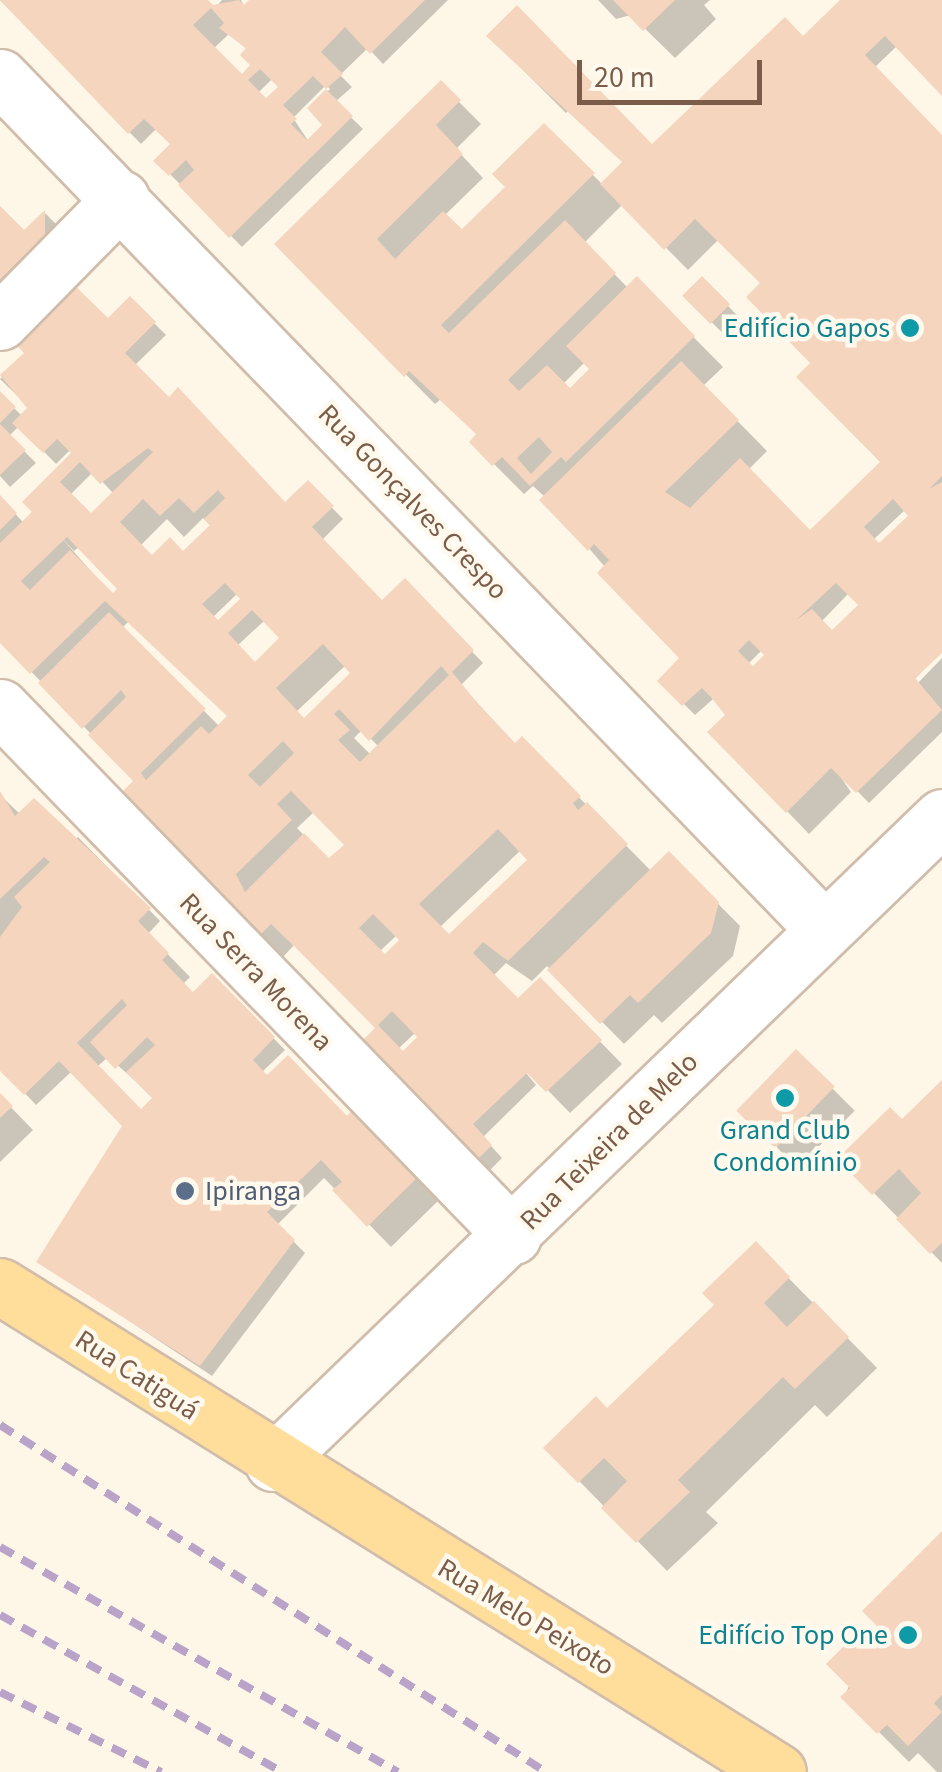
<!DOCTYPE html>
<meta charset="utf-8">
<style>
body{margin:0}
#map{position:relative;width:942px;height:1772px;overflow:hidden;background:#fef6e7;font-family:"Source Sans 3",sans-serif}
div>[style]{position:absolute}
.shadow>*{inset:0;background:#0003;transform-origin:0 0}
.building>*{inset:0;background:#f5d5bd;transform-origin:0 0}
.roads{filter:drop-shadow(2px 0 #d1bdab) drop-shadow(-2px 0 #d1bdab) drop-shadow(0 2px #d1bdab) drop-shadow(0 -2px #d1bdab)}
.minor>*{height:55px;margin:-27.5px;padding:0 27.5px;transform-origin:27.5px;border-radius:27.5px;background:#fff}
.major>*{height:55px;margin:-27.5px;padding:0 27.5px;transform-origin:27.5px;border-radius:27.5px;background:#ffde9c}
.rail>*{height:8px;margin-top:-4px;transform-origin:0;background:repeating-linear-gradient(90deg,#b9a3c9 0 15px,transparent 0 25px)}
.dots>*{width:28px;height:28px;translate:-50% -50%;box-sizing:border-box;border:5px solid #fff9ee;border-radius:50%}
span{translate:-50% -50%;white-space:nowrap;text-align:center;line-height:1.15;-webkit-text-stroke:9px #fff9ee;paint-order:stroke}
.culture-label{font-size:28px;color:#0d838f}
.right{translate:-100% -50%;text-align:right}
.street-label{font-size:28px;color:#7a5c49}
.service-label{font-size:28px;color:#4e5e75}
.left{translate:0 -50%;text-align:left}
.scale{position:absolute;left:577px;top:60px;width:185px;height:45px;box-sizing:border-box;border:5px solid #7a5c49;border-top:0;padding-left:12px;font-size:30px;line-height:35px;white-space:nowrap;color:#7a5c49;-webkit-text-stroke:8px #fff9ee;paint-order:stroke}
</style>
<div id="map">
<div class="shadow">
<i style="clip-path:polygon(evenodd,0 0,205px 0,214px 9px,222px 0,241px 0,245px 8px,253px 0,448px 0,383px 64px,368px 48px,340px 75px,352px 87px,335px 102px,363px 129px,242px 247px,157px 161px,173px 144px,157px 128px,141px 144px,0 0,229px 34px,248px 50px,254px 65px,242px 77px,213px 49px,229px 34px,0 0,273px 78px,281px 87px,266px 102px,258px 93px,273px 78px,0 0,326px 85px,330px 89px,310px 109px,325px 125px,309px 142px,293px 118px,326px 85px)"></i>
<i style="clip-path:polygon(598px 0,710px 0,704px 5px,716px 19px,675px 58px,631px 15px,616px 19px)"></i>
<i style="clip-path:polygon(evenodd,843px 0,942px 0,942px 92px,898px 45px,874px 68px,942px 138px,942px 650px,914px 680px,917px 684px,942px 658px,942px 732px,869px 803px,833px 766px,851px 792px,809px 834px,711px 732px,728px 715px,713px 699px,695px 715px,661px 681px,683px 658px,545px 497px,533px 486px,524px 494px,472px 442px,479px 435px,441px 399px,435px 404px,277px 244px,441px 84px,481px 124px,456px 149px,483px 178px,446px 214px,462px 233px,509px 187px,544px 126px,603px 185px,626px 162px,572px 107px,566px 113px,489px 36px,652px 148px,803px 39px,843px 0,623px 204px,688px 270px,719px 239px,763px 283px,884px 462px,811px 533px,748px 470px,767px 451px,703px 386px,723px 367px,637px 280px,628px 288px,584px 243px,623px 204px,843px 0,585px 362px,592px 369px,570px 391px,563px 384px,585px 362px,843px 0,906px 509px,912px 516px,879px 546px,873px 540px,906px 509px,843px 0,849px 593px,861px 605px,832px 633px,821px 622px,849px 593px,843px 0,762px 650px,767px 655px,753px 669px,748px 664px,762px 650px)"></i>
<i style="clip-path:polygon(0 208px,24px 234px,45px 213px,66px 234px,0 323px)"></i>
<i style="left:702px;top:280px;width:52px;height:23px;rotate:45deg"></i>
<i style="clip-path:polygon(evenodd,130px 299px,166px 335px,135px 365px,169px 400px,178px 391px,286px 505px,308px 483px,343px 519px,322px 540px,382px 603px,416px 593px,483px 663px,461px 685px,516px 745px,522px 739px,651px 871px,669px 854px,740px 926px,733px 956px,662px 1023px,654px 1015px,624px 1044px,547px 966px,532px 981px,506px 963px,493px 976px,518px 1001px,540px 980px,622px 1064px,570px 1113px,498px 1039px,536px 1085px,483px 1137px,502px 1158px,489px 1171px,476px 1171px,379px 1028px,295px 944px,283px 957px,234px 907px,136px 781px,0 639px,0 498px,24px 523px,72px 455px,71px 449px,56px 464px,19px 426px,9px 436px,36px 463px,10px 487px,0 476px,0 394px,22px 416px,30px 408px,0 379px,28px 353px,108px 322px,130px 299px,93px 472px,114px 494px,91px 517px,70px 495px,93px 472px,130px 299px,203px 518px,212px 527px,183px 554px,152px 558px,140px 546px,167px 519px,184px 537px,203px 518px,130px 299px,59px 535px,74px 551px,80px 546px,121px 588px,113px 596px,59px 535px,130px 299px,238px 593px,243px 599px,217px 623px,212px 618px,238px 593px,130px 299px,265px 620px,282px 638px,255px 665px,237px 646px,265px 620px,130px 299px,129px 621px,231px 716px,220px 727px,122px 628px,129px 621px,130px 299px,346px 665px,354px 673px,305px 721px,296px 712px,346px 665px,130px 299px,362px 730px,378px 746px,371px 755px,354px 738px,362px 730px,130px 299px,314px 812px,347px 845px,329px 862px,297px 828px,314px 812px,130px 299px,521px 850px,530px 860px,449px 937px,440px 927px,521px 850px,130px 299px,397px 935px,402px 940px,385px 958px,379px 952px,397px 935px,130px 299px,416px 1032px,421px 1037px,403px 1055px,398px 1049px,416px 1032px)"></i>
<i style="clip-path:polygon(evenodd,0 795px,20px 814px,73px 842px,78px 837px,160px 921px,148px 934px,190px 977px,183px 984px,193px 995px,212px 976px,285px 1050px,262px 1072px,347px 1119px,356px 1110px,441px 1198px,391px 1247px,324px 1178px,277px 1225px,305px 1253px,212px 1376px,39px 1261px,126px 1126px,72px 1071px,36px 1105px,0 1067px,0 795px,108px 1057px,155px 1098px,141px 1112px,97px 1067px,108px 1057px)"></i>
<i style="left:796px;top:1052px;width:83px;height:81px;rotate:45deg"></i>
<i style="clip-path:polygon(942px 1084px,942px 1263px,841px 1159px,902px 1122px)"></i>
<i style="clip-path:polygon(0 1096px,33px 1130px,0 1162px)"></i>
<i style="clip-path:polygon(756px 1245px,877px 1368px,827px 1417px,815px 1405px,706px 1512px,718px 1523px,667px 1571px,547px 1448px,608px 1411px,717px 1305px)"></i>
<i style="clip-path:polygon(942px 1535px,942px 1772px,937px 1772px,918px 1753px,909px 1762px,844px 1697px,869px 1643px)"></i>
</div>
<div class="building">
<i style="clip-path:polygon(evenodd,0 0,208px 0,213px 5px,239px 0,244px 5px,249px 0,425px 0,370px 54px,345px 27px,321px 52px,343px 74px,326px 89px,313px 76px,283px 105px,297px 119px,291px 124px,307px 140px,322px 125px,307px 108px,326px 89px,353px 116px,229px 238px,178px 185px,194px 170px,186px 160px,169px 176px,153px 161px,170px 144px,144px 119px,128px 134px,0 0,211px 8px,224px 23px,219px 28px,246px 48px,240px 55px,250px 65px,242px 74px,193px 25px,211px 8px,0 0,260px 69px,278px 87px,266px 98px,248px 80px,260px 69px)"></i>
<i style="clip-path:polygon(613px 0,675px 0,643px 31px)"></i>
<i style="clip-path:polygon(evenodd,840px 0,942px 0,942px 96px,885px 36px,865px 55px,942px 135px,942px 476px,929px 489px,942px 482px,942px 653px,915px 678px,942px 710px,856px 793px,831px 768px,786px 813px,707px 732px,725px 715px,711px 697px,702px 688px,682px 706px,657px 681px,679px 658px,597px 573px,609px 560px,594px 544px,588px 551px,539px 500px,681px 361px,739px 420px,665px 492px,690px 508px,740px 458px,810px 530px,880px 462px,796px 377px,810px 363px,746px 297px,760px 283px,695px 219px,664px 250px,600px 184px,622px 162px,486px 36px,517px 5px,652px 144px,785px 17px,803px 36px,840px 0,893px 499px,908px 516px,879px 543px,864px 527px,893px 499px,840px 0,836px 583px,858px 605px,832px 630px,812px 609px,796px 620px,836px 583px,840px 0,749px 640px,764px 655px,753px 666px,738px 651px,749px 640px)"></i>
<i style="clip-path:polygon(evenodd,441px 80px,461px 100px,436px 125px,463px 154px,377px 239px,395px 259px,443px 211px,462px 229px,505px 187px,492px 174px,544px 123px,595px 173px,441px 325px,449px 333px,565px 220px,616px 273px,508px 380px,519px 391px,547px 365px,570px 388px,589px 369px,566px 346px,637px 276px,695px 336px,566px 462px,561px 457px,530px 486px,502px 457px,492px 466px,469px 442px,476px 434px,409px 371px,404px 377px,274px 244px,441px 80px,539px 437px,552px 452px,531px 474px,517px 458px,539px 437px)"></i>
<i style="clip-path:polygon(0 206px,24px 230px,45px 210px,45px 236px,0 280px)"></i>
<i style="left:702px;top:276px;width:40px;height:28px;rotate:45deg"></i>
<i style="clip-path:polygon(evenodd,68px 279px,108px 318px,130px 296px,156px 322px,125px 353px,169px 397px,178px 387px,285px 502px,308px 480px,334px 506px,312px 527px,382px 600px,405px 578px,474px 650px,452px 672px,479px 705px,515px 743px,522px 736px,581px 796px,573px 803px,578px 810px,587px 802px,628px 844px,508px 961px,483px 942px,473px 953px,518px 998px,540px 977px,602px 1040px,546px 1092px,527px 1073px,473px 1124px,492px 1145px,477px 1160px,352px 1051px,375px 1028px,299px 951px,271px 924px,259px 936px,112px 802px,133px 781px,88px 735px,126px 697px,121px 690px,82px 729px,38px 683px,109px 612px,206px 709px,141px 773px,146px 780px,201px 726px,209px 734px,227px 716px,105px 601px,30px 674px,0 643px,0 543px,32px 512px,22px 502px,71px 453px,57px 439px,43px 453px,12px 423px,27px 408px,0 375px,24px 353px,9px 337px,68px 279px,148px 448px,153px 452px,91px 513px,60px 482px,80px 462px,100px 484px,148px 448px,68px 279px,218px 490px,225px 498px,204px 519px,210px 525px,183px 551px,170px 537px,152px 555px,120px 522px,143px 499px,160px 516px,179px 498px,194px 513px,218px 490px,68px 279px,67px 537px,117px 589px,113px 593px,70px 550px,30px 590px,21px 581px,67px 537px,68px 279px,225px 583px,240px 599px,218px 620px,202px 604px,225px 583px,68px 279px,252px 610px,279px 638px,255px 662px,228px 633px,252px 610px,68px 279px,323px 644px,350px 673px,304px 718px,276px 688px,323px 644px,68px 279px,441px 666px,449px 675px,360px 762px,338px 740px,350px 730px,334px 714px,339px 709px,369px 741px,441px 666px,68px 279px,283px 741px,294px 753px,260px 787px,248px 775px,283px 741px,68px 279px,291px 791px,344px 845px,329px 858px,304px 833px,245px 892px,236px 874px,292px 820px,277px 804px,291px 791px,68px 279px,498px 829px,527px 860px,449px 934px,419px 904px,498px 829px,68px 279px,373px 914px,399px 940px,385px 954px,359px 928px,373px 914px,68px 279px,392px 1011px,417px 1037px,403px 1051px,378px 1025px,392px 1011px)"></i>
<i style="clip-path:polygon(0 391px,16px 407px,0 423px)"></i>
<i style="clip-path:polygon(0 424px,26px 450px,0 475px)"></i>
<i style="clip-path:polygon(0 495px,17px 513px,0 530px)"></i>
<i style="clip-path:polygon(evenodd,0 791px,15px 816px,34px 798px,151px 908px,138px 921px,169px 953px,162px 960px,193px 992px,212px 973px,275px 1037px,253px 1060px,267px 1075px,288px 1055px,347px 1116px,356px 1106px,421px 1174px,367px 1227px,332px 1190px,342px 1182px,321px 1160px,267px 1212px,295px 1240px,200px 1366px,36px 1262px,122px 1126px,59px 1061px,24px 1095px,0 1071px,0 937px,22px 907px,14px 897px,50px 862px,44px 857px,0 899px,0 791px,122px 999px,127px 1005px,90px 1042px,115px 1069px,147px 1037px,155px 1045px,126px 1072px,152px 1098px,141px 1109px,77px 1043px,122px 999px)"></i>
<i style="clip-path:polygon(669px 851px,719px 902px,711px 933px,638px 1003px,630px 995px,600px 1024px,547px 970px)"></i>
<i style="left:796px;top:1049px;width:54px;height:86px;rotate:44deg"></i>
<i style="clip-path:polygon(942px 1080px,942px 1243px,930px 1254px,896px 1219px,921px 1193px,899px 1169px,872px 1195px,837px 1159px,890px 1107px,902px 1119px)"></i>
<i style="clip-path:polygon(0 1093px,13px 1106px,0 1118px)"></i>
<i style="clip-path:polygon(756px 1241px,790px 1277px,764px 1303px,787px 1327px,814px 1301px,849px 1337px,795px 1389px,783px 1377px,678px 1480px,690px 1492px,636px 1543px,601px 1508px,627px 1481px,604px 1458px,578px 1483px,543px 1448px,596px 1396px,607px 1408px,714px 1305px,702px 1293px)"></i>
<i style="clip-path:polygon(942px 1531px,942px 1695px,934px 1703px,942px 1712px,908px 1746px,887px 1725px,877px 1734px,840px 1697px,850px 1688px,826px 1664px,860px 1630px,869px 1639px,880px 1629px,862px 1611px)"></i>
</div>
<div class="roads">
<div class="minor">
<i style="left:0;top:77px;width:1185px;rotate:45.96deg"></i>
<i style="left:0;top:322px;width:173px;rotate:-45.5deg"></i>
<i style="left:0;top:707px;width:737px;rotate:45.88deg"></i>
<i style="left:273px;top:1463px;width:930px;rotate:-44deg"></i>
</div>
<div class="major">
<i style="left:0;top:1286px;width:917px;rotate:31.99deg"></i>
</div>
</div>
<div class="rail">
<i style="left:0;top:1425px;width:647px;rotate:32.44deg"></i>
<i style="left:0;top:1547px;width:457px;rotate:29.5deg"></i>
<i style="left:0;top:1615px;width:323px;rotate:29.1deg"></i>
<i style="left:0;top:1692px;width:180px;rotate:26.4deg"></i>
</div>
<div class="dots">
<i style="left:910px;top:328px;background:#0f9aa8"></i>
<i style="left:785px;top:1098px;background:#0f9aa8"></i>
<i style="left:185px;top:1191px;background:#5c6f8a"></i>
<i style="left:908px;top:1635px;background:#0f9aa8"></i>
</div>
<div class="culture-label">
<span class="right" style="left:890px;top:328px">Edifício Gapos</span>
<span style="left:785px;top:1146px">Grand Club<br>Condomínio</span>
<span class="right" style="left:888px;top:1635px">Edifício Top One</span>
</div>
<div class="street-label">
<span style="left:413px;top:502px;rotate:46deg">Rua Gonçalves Crespo</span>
<span style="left:256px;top:972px;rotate:46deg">Rua Serra Morena</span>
<span style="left:609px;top:1141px;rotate:-45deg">Rua Teixeira de Melo</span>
<span style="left:137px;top:1375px;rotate:33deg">Rua Catiguá</span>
<span style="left:526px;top:1617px;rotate:31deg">Rua Melo Peixoto</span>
</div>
<div class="service-label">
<span class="left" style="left:205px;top:1191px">Ipiranga</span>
</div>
<div class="scale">20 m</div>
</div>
